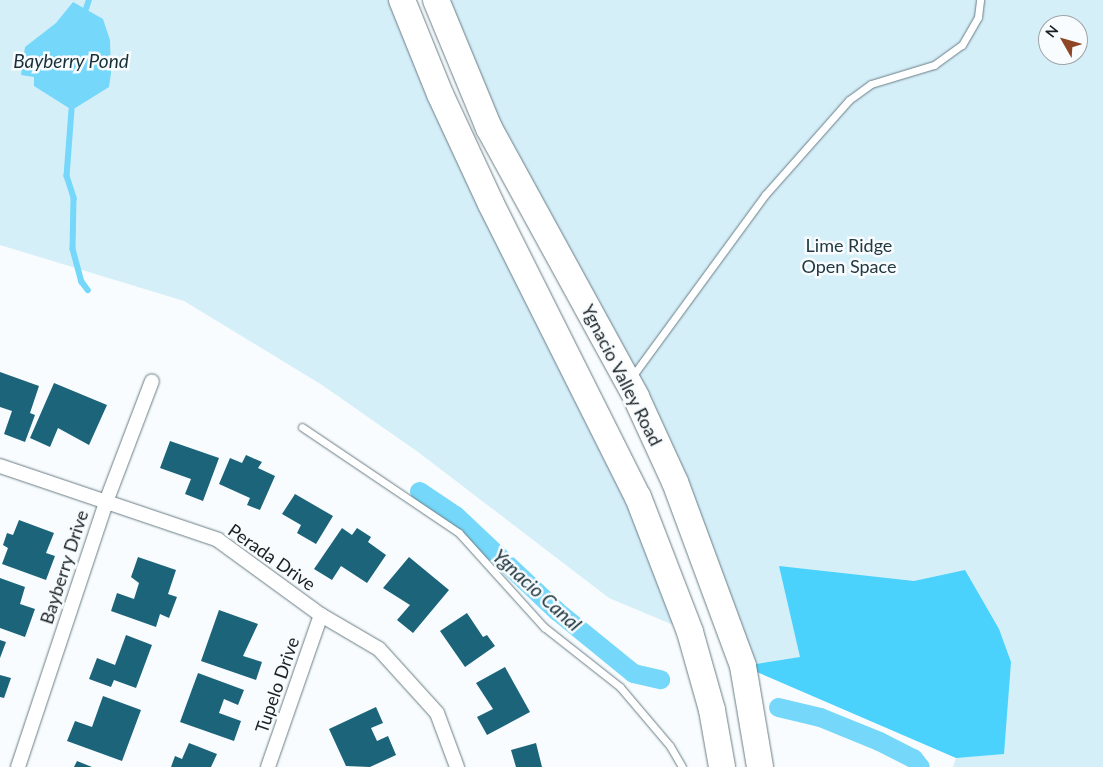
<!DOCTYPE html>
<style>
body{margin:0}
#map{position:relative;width:1103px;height:767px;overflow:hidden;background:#f8fcfe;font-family:Lato,sans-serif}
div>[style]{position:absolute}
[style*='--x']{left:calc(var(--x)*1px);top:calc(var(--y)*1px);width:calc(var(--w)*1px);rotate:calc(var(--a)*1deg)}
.green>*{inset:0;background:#d5eff9}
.forest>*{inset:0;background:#4ad2fc}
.water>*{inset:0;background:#75d7f9}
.stream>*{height:5.5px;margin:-2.75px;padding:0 2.75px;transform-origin:2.75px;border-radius:2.75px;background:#75d7f9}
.canal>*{height:19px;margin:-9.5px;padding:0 9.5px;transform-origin:9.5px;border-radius:9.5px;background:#75d7f9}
.building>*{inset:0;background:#1b647a}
.roads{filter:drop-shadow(0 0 1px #697d84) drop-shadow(0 0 1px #697d84)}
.lane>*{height:7px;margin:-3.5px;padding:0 3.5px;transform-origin:3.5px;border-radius:3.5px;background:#fff}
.street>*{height:14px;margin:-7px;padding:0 7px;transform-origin:7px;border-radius:7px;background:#fff}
.highway>*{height:26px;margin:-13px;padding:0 13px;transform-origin:13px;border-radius:13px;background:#fff}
span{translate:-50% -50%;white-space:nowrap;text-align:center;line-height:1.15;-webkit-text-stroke:5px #f8fcfe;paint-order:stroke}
.park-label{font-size:18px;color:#223941}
.street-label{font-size:18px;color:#192124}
.water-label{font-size:19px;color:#193038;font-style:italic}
.north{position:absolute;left:1038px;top:15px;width:50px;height:50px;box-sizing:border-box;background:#f8fcfe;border:1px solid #9fa4a7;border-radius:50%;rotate:308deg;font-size:14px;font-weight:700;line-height:20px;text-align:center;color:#192124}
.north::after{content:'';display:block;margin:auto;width:18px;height:22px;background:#8e4626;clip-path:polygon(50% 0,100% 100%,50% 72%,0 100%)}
</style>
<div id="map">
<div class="green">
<i style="clip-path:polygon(0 0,402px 0,690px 632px,609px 598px,418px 452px,322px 385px,184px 301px,0 245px)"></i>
<i style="clip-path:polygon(evenodd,436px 0,1103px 0,1103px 767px,953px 767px,998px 629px,743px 666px,711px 577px,436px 0,1048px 25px,1078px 25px,1078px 55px,1048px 55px,1048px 25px)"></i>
</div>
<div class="forest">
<i style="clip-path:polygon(779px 566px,914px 581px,965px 570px,999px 629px,1011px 662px,1004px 754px,956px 758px,743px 666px,800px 657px)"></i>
</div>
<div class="water">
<i style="clip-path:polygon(73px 2px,103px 19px,110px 40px,111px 73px,109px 87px,72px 110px,34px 86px,34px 77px,21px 75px,25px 47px,56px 23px)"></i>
</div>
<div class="stream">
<i style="--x:86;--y:9;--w:9;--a:-72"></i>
<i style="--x:72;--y:110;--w:66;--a:94.3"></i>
<i style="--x:67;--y:176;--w:23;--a:72"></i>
<i style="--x:74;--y:198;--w:51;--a:91.1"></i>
<i style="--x:73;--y:249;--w:34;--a:75"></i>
<i style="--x:82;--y:282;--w:10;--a:53"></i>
</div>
<div class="canal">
<i style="--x:419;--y:491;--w:43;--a:33.7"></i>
<i style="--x:455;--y:515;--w:140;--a:43.3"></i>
<i style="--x:557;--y:611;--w:98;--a:39.2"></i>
<i style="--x:633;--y:673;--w:28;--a:13"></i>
<i style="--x:778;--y:707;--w:43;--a:13.4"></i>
<i style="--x:820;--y:717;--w:64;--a:22.1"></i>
<i style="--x:879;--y:741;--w:38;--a:27"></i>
<i style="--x:913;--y:758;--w:11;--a:52"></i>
</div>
<div class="building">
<i style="clip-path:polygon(0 372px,39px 386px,30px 413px,35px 415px,25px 442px,4px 434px,12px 411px,0 407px)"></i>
<i style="clip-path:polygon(54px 383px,107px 405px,89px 445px,58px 428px,50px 447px,30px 438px)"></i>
<i style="clip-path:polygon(170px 441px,219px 458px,203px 501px,185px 494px,191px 479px,160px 468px)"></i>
<i style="clip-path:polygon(246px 455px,262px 462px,258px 468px,275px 476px,260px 510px,247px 505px,250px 498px,219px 484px,230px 458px,242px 463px)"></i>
<i style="clip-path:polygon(295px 494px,333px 516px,316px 544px,297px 533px,301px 525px,282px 514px)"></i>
<i style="clip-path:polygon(19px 520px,54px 533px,46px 553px,55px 556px,46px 580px,2px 564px,8px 548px,3px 545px,7px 533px,13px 535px)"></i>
<i style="clip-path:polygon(342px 528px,352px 535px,357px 528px,371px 537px,368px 542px,386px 555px,367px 583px,341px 566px,332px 580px,314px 569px)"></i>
<i style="clip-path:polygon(138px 557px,176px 570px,168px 594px,177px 597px,169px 618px,160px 614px,156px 627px,111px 611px,117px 593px,134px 599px,139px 583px,131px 577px)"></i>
<i style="clip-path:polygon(409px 557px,449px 590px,413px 633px,397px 620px,410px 605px,383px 588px)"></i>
<i style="clip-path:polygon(0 578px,25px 587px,20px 604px,35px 609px,25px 637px,0 628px)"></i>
<i style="clip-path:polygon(219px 610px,258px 624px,243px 656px,262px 662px,256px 680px,201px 661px)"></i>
<i style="clip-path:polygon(467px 613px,483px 637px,487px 635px,495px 646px,465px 667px,440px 631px)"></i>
<i style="clip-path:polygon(126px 635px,152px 645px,136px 688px,114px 680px,111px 687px,89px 679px,97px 658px,115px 665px)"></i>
<i style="clip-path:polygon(0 640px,6px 642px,0 658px)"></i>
<i style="clip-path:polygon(505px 667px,530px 712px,487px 735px,477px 717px,493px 709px,476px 683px)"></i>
<i style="clip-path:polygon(198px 673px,244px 690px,238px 705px,224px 699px,219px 713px,241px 721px,234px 741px,180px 722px)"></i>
<i style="clip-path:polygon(0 675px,11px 678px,4px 698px,0 697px)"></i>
<i style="clip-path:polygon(103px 696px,141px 710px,122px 761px,67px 741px,75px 721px,92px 727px)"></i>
<i style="clip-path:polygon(376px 707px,383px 723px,371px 728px,377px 741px,388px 736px,396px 755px,370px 767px,346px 766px,329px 729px)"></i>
<i style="clip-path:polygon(189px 743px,217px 754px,211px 767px,171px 767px,175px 756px,182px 759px)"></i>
<i style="clip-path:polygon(536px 743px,542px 767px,516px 767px,511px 750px)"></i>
<i style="clip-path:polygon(77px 761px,92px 767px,74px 767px)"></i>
</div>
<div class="roads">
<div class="lane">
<i style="--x:631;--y:378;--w:227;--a:-53.8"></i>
<i style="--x:765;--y:195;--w:127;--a:-48.5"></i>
<i style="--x:849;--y:100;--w:27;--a:-36"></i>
<i style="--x:871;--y:84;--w:66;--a:-16.8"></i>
<i style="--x:934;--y:65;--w:34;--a:-36"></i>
<i style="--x:962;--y:45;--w:32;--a:-60"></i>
<i style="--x:978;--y:17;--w:17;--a:-83"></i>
<i style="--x:302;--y:427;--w:189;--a:34"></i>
<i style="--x:459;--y:533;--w:127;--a:47.9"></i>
<i style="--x:544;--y:627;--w:97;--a:38.3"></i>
<i style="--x:620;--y:687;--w:77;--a:49.7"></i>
<i style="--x:670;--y:746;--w:24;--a:60"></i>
</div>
<div class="street">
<i style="--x:0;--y:466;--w:230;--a:18.7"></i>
<i style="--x:218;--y:540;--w:127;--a:36.1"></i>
<i style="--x:321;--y:615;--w:67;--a:30.4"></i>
<i style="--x:379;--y:649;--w:86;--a:47.8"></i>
<i style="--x:437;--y:713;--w:58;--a:69.7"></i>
<i style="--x:18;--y:767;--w:279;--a:-71.6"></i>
<i style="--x:106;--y:502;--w:129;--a:-69.2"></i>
<i style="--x:268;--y:767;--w:161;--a:-70.8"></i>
</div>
<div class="highway">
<i style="--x:402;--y:0;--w:101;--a:68"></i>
<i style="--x:440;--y:94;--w:121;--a:65.1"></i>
<i style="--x:491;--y:204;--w:328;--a:63.4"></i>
<i style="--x:638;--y:497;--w:145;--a:68.9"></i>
<i style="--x:690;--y:632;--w:81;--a:74.2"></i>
<i style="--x:712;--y:710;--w:58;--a:80"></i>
<i style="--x:436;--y:0;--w:139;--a:67.5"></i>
<i style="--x:489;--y:128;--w:307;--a:61.3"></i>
<i style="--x:636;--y:397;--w:94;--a:65.4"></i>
<i style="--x:675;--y:482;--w:196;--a:69.7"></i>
<i style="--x:743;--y:666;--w:102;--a:80.4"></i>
</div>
</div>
<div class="park-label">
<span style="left:849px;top:256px">Lime Ridge<br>Open Space</span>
</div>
<div class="street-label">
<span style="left:622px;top:375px;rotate:63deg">Ygnacio Valley Road</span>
<span style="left:272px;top:557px;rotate:35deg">Perada Drive</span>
<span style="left:64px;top:567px;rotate:-72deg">Bayberry Drive</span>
<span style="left:277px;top:685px;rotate:-71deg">Tupelo Drive</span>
</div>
<div class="water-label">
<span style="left:71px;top:61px">Bayberry Pond</span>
<span style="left:537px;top:590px;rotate:42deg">Ygnacio Canal</span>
</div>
<div class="north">N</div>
</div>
